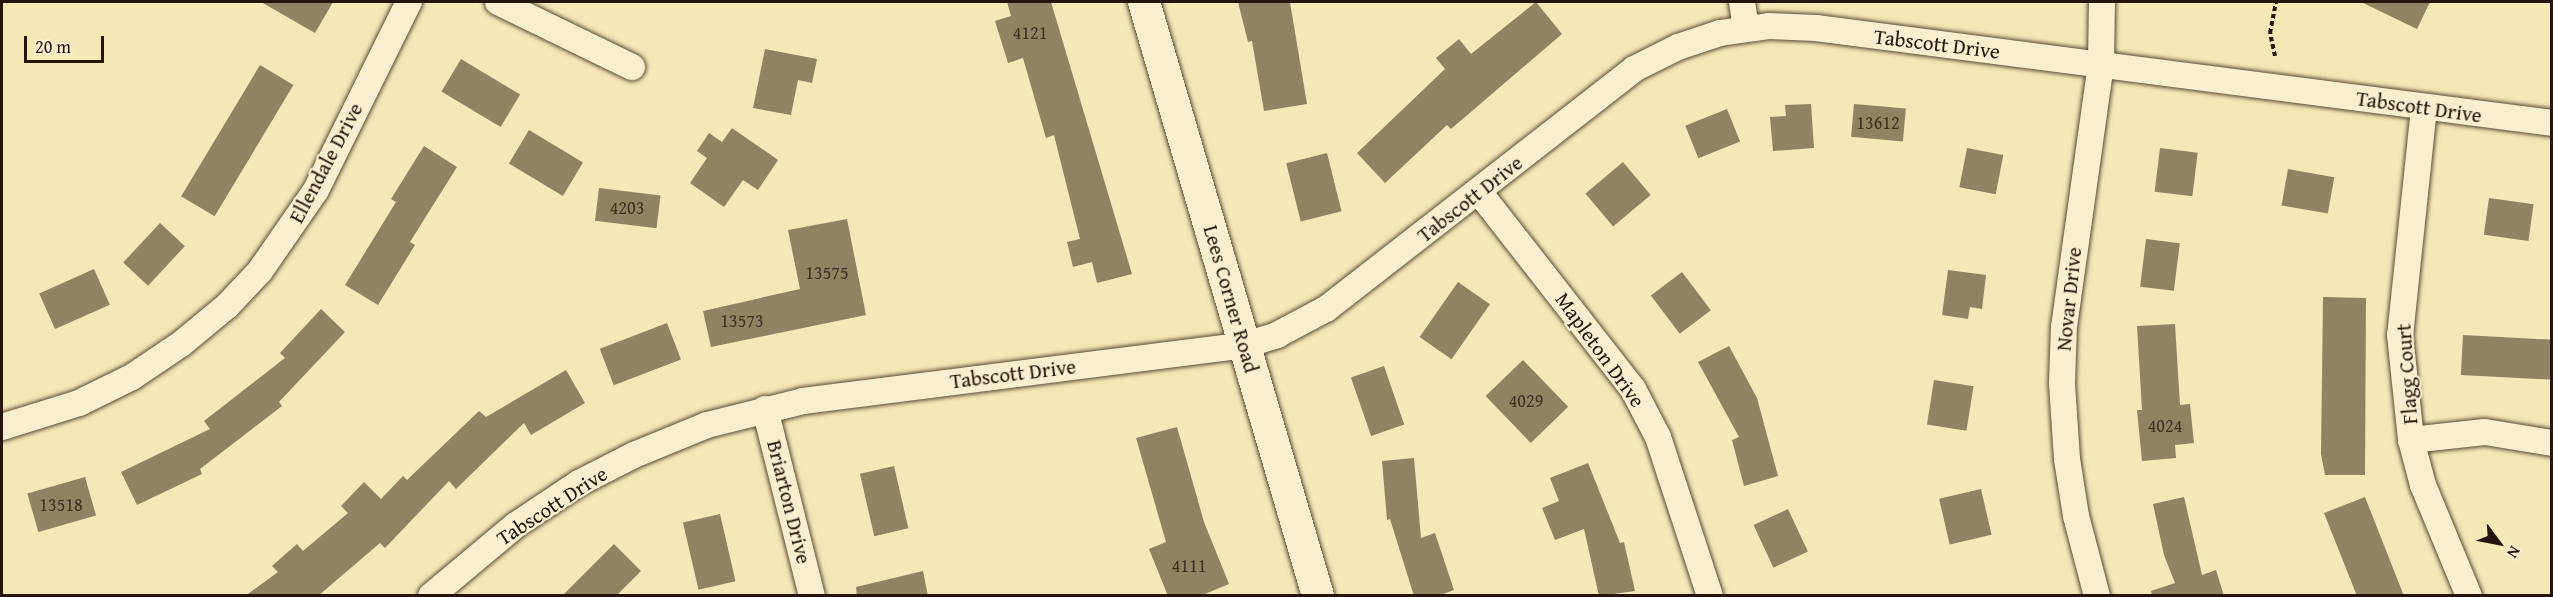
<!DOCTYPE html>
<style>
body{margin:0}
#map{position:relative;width:2553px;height:597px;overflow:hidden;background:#f5e7b6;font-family:"Gentium Book Plus",serif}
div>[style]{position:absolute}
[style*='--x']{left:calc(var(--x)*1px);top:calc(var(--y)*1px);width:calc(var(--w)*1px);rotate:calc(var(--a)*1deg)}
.building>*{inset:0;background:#918264;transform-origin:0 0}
.path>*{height:4px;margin-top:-2px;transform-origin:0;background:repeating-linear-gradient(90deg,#25150c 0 4.5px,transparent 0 7.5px)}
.roads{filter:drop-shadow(0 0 2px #594a36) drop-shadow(0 0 2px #594a36)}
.minor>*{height:26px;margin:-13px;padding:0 13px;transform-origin:13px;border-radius:13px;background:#f8efd0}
.tertiary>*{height:32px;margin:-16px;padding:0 16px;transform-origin:16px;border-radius:16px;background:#f8efd0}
span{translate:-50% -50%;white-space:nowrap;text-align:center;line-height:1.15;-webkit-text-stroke:4.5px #f8efd0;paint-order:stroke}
.number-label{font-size:18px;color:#403022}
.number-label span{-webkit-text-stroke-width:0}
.street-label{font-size:21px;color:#25150c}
.frame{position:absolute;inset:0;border:3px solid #25150c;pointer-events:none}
.north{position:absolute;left:2469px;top:513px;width:60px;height:60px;-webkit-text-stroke:4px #f8efd0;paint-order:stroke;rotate:122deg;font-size:16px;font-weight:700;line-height:24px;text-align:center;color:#25150c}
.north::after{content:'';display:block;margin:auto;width:21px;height:27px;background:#25150c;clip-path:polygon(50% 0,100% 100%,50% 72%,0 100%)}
.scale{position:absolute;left:24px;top:36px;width:80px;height:27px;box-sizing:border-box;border:3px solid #25150c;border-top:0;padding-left:8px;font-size:18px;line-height:21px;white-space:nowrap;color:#25150c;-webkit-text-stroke:4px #f8efd0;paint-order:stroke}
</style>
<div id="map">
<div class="building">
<i style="clip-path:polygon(261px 2px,333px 2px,315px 33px)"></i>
<i style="clip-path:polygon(1007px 2px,1051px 2px,1132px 274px,1097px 283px,1092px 262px,1073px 267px,1067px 242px,1080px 239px,1054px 135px,1046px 138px,1023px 58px,1008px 63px,995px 21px,1011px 16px)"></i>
<i style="clip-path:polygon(1238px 2px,1290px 2px,1307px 104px,1264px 111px,1252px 41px,1248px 42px)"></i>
<i style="clip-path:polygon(1536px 2px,1562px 34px,1451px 129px,1447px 125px,1385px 183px,1357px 153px,1445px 69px,1436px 58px,1459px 39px,1471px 54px)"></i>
<i style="clip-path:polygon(2361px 2px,2430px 2px,2417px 29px)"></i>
<i style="clip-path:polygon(765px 49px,817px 59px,812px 83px,798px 80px,791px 115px,753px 108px)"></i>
<i style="left:461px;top:59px;width:69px;height:38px;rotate:31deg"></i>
<i style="left:260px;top:65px;width:39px;height:153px;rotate:31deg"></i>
<i style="clip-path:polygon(1811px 104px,1814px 148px,1773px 151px,1770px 117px,1786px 116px,1785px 105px)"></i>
<i style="left:1854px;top:104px;width:52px;height:33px;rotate:5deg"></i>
<i style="left:1727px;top:109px;width:35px;height:45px;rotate:68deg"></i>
<i style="clip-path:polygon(732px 128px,778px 160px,758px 190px,743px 180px,724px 207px,690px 183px,707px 158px,697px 151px,709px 133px,722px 142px)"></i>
<i style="left:529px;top:130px;width:63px;height:39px;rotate:31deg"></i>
<i style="clip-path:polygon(424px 146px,457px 167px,410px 242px,415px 245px,378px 305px,345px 285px,396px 202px,391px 199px)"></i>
<i style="left:1967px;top:148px;width:37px;height:40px;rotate:11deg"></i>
<i style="left:2160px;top:148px;width:38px;height:44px;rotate:7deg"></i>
<i style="left:1327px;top:153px;width:60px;height:42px;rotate:76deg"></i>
<i style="left:1623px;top:162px;width:43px;height:49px;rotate:50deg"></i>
<i style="left:2288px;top:169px;width:47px;height:37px;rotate:10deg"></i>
<i style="left:599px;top:188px;width:62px;height:33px;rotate:7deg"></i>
<i style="left:2489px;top:198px;width:45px;height:37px;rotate:8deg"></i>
<i style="clip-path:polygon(847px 219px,866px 315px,711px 347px,703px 311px,800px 289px,788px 230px)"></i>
<i style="left:160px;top:223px;width:34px;height:54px;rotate:43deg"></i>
<i style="left:2146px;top:239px;width:34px;height:48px;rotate:7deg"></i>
<i style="left:94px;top:269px;width:39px;height:60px;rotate:66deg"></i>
<i style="clip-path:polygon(1948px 270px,1986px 275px,1982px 309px,1970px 307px,1968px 319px,1942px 315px)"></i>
<i style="left:1682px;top:272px;width:48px;height:39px;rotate:53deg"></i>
<i style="left:1458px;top:282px;width:39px;height:67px;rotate:35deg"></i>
<i style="clip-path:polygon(2323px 297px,2366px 298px,2365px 475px,2325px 475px,2321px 454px)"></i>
<i style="clip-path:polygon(321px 309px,345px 332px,279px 402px,282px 406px,200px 469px,202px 474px,137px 505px,121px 472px,210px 429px,204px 421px,285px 358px,280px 353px)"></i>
<i style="left:667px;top:323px;width:39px;height:72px;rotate:69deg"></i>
<i style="clip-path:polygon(2175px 324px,2180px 405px,2190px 404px,2194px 443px,2175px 445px,2176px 458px,2142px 461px,2137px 410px,2142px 410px,2137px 326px)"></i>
<i style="left:2463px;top:335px;width:89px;height:40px;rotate:3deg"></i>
<i style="clip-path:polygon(1729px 346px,1757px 398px,1778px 476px,1744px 486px,1732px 440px,1739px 437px,1698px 362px)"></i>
<i style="left:1523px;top:360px;width:65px;height:52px;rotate:46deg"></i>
<i style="left:1384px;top:366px;width:62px;height:35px;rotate:71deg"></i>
<i style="clip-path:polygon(566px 370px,585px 403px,531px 435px,524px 423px,456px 489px,449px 481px,385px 548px,380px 543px,318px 596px,245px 596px,278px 572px,272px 566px,297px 544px,303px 551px,348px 513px,341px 506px,364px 482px,381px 499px,403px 476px,407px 480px,479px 411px,486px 417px)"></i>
<i style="left:1934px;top:380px;width:40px;height:45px;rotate:9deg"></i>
<i style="clip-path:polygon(1177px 427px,1204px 522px,1229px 584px,1200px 596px,1168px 596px,1149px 549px,1166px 542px,1136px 438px)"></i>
<i style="clip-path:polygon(1414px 458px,1421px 538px,1435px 533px,1454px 590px,1438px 596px,1414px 596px,1390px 519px,1387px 520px,1382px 461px)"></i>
<i style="clip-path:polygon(1588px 463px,1620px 543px,1624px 542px,1635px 591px,1599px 596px,1584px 529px,1555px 540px,1542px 508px,1559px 501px,1550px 478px)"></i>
<i style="left:894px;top:466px;width:64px;height:35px;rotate:77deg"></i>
<i style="left:85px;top:477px;width:40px;height:60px;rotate:74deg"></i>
<i style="left:1981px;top:489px;width:47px;height:43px;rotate:77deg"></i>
<i style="clip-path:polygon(2184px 497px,2202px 575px,2216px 570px,2224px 596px,2152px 596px,2151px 591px,2175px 583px,2164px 555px,2153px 504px)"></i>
<i style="clip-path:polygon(2365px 497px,2404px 596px,2357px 596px,2324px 513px)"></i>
<i style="left:1788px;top:509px;width:47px;height:38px;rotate:65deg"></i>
<i style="left:720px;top:514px;width:69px;height:38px;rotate:77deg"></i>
<i style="clip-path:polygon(614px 544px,641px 571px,616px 596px,562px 596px)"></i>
<i style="clip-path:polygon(923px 571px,928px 596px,857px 596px,856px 587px)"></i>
</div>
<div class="path">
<i style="--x:2275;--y:56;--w:24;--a:-102"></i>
<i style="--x:2270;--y:33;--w:32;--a:-79"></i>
</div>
<div class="roads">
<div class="minor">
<i style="--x:498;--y:2;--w:149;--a:25.9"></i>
<i style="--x:1742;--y:2;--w:26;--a:81"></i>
<i style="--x:2424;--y:108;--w:228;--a:96"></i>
<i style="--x:2400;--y:335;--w:106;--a:84"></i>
<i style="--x:2411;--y:440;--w:47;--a:75.1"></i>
<i style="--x:2423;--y:485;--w:120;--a:67.5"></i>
<i style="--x:1479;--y:192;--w:250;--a:52"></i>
<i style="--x:1633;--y:389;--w:54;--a:62.5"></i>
<i style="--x:1658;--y:437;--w:167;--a:71.9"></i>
<i style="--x:765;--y:409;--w:193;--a:75.9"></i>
<i style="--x:2;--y:427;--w:81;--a:-17.3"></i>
<i style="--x:79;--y:403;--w:59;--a:-26.1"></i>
<i style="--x:132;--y:377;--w:59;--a:-34"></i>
<i style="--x:181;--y:344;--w:60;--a:-39.6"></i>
<i style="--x:227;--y:306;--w:48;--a:-46.7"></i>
<i style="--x:260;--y:271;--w:98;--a:-55.3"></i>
<i style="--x:316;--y:190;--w:210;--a:-63.7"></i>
<i style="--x:2411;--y:440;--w:74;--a:-6.2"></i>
<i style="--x:2485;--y:432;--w:68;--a:9.3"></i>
<i style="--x:431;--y:596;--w:111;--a:-39.9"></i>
<i style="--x:516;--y:525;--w:76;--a:-33.7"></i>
<i style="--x:579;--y:483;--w:62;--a:-27"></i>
<i style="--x:634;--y:455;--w:79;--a:-22.3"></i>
<i style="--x:707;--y:425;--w:99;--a:-14"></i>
<i style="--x:803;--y:401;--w:446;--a:-7.2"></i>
<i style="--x:1245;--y:345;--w:34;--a:-17"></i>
<i style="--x:1277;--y:335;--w:55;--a:-28"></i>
<i style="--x:1326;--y:309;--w:390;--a:-37.9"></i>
<i style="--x:1634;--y:69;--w:49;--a:-26.6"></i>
<i style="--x:1678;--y:47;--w:44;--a:-18.4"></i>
<i style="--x:1720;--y:33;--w:49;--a:-8.1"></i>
<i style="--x:1769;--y:26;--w:47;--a:2.4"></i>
<i style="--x:1816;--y:28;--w:742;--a:7.35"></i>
<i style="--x:2097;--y:596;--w:83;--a:-104.7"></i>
<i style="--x:2076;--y:516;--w:58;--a:-99"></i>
<i style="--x:2067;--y:459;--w:76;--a:-93.8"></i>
<i style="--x:2062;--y:383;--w:56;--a:-88"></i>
<i style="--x:2064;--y:327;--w:266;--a:-82"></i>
<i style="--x:2101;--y:64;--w:62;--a:-89.1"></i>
</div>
<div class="tertiary">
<i style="--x:1144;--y:2;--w:619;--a:73.67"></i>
</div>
</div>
<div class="number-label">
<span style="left:1030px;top:33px">4121</span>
<span style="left:1878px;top:123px">13612</span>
<span style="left:627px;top:208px">4203</span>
<span style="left:827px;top:273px">13575</span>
<span style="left:742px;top:321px">13573</span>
<span style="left:1526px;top:401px">4029</span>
<span style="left:2165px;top:426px">4024</span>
<span style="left:61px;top:505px">13518</span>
<span style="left:1189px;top:566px">4111</span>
</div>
<div class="street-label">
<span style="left:1937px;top:44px;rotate:7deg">Tabscott Drive</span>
<span style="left:2419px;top:107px;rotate:8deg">Tabscott Drive</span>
<span style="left:326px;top:163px;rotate:-62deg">Ellendale Drive</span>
<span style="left:1470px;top:199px;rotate:-38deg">Tabscott Drive</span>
<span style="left:1231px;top:299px;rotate:74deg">Lees Corner Road</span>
<span style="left:2069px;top:299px;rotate:-84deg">Novar Drive</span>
<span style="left:1600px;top:350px;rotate:54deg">Mapleton Drive</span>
<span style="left:1013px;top:374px;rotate:-7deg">Tabscott Drive</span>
<span style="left:2407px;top:374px;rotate:-94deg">Flagg Court</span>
<span style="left:789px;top:502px;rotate:76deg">Briarton Drive</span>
<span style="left:552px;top:506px;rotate:-33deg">Tabscott Drive</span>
</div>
<div class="frame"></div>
<div class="north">N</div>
<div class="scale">20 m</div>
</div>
